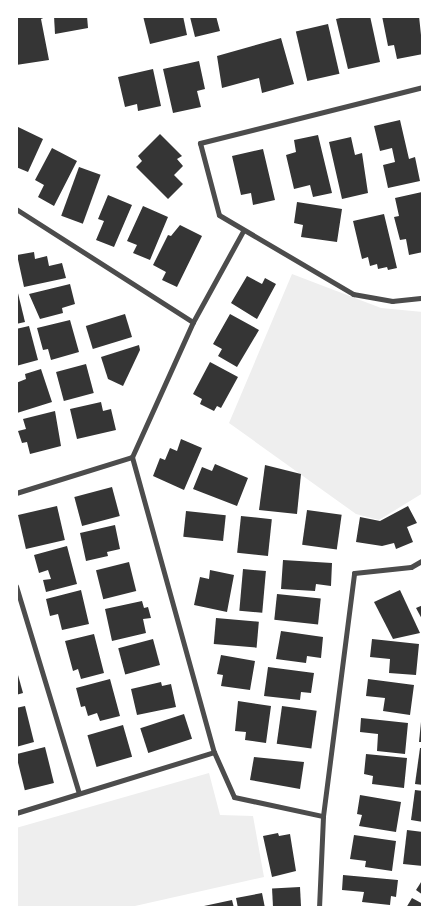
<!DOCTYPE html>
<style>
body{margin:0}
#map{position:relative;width:439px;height:924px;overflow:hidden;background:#fff;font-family:Manrope,sans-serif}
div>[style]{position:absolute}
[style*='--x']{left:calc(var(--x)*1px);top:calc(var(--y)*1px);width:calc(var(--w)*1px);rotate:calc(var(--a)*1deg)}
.green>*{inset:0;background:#eee}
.building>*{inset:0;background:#353535;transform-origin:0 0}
.minor>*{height:5px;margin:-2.5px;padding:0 2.5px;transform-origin:2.5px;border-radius:2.5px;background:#4c4c4c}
span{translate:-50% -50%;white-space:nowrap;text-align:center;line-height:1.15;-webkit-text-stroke:5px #fff;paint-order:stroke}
.frame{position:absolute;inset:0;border:18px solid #fff;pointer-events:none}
</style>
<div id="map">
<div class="green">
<i style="clip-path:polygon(292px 274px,381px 308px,423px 312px,423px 493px,379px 520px,356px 514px,229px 423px)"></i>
<i style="clip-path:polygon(209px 773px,220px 815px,253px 816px,264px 877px,126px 908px,16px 908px,16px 828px)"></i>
</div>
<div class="building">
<i style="clip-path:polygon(25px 16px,48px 16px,41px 19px,49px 60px,16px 65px,16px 18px)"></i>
<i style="clip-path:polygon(54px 16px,87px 16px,88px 28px,55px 34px)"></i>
<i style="clip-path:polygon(143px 16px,183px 16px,187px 35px,150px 44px)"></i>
<i style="clip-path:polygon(185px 16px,216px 16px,220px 31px,195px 37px,190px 17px)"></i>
<i style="clip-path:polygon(349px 16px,370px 16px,380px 62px,348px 69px,336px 19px)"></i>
<i style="clip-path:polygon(382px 16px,419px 16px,423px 54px,397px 59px,394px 45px,388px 46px)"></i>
<i style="left:328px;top:24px;width:51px;height:33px;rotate:77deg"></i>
<i style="clip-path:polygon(281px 38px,294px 84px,262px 93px,259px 78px,222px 88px,217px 56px)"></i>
<i style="clip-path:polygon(199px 61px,205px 89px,197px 91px,201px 107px,173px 113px,163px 69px)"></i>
<i style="clip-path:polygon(153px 69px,161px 106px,138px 111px,137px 104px,125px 107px,118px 77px)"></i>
<i style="clip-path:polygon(400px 120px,409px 159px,415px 157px,420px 181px,388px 188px,383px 165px,395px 162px,392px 148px,380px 151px,374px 126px)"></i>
<i style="clip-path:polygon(16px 126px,43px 139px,28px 172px,16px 167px)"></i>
<i style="clip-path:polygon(160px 134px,182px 156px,177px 159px,183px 166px,174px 175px,183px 184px,168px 199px,136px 167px,142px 161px,138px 156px)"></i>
<i style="clip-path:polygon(318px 135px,332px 193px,313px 197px,310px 185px,294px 189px,286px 155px,296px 152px,294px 140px)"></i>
<i style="clip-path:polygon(351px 137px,355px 155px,362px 153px,368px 193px,342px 199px,329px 142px)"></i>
<i style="clip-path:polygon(52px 148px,77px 161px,54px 206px,38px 197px,44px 185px,35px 180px)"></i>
<i style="clip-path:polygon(263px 149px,275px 200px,253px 205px,251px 193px,241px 195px,232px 156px)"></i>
<i style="left:79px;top:167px;width:23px;height:52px;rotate:20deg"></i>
<i style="clip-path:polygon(422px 192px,423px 252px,409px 255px,406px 239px,400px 240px,394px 217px,399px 216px,395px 198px)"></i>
<i style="clip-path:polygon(108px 195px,132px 205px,114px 247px,96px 240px,104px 221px,98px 219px)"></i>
<i style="clip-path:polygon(297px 202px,342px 209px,337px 242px,301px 237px,303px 225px,294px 223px)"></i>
<i style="clip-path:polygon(143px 206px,168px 217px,150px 260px,133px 253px,137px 245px,127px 241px)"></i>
<i style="clip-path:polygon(384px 214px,397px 268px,388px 270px,387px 267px,378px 269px,377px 264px,370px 266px,368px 257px,362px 259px,353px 221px)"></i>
<i style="clip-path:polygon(180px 225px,202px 236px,177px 287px,162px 280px,166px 272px,153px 265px,168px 235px,171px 236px)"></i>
<i style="clip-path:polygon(34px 252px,35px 259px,47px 256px,49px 266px,62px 263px,66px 278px,24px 287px,17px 255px)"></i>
<i style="clip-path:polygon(247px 276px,262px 284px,265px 278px,276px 284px,257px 319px,231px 303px)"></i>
<i style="clip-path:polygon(70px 284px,75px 304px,62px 308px,63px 313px,40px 319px,29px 294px)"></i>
<i style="clip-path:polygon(16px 285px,25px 322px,16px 324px)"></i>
<i style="left:125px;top:314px;width:24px;height:41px;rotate:73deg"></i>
<i style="clip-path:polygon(230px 314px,259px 330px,237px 367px,218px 356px,222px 349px,213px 344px)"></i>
<i style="clip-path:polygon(70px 320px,79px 352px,51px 360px,48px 349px,43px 350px,37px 328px)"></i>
<i style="clip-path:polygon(29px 326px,38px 360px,16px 366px,16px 329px)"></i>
<i style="clip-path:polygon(139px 345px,140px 350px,123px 386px,108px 379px,101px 357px)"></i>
<i style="clip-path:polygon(210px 362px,238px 377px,221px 408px,217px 406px,214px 411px,200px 404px,202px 399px,193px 394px)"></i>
<i style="left:86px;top:364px;width:30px;height:31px;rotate:75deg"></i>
<i style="clip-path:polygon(41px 369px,52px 402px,17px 413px,16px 383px,26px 379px,25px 374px)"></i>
<i style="clip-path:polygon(101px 402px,103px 411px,111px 409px,116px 430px,77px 439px,70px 409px)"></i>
<i style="clip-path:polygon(55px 411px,61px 446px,30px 454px,27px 442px,22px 443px,18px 431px,26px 429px,23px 419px)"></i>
<i style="clip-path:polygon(181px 439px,202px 448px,184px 490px,153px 476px,160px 458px,165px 460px,170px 448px,177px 451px)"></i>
<i style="clip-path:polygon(215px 464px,248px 478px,237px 506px,193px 489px,202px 467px,212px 471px)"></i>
<i style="clip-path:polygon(265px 465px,301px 474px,297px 514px,259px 510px)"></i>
<i style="left:112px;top:487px;width:30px;height:39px;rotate:75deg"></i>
<i style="left:57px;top:506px;width:35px;height:40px;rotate:77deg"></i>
<i style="clip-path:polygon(408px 506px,417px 523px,407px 527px,413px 542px,396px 549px,394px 543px,382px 546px,356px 542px,360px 517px,380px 521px)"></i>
<i style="left:307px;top:510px;width:35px;height:35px;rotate:8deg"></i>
<i style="left:186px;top:511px;width:40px;height:26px;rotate:6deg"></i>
<i style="left:241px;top:516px;width:31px;height:37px;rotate:6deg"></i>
<i style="clip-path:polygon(115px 525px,120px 549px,107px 552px,108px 556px,86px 561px,80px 533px)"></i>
<i style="clip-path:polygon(67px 546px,77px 584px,46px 592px,43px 580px,51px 579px,48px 570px,39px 573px,34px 555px)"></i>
<i style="clip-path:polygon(283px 560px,332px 563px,331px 586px,316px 584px,315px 591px,281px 589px)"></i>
<i style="left:129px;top:562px;width:30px;height:34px;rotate:76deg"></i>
<i style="left:243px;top:569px;width:23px;height:42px;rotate:5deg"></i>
<i style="clip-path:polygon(210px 570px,234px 575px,227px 612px,194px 605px,200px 577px,209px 579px)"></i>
<i style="clip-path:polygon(81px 590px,89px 624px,62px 630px,58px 614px,50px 616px,46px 599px)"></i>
<i style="clip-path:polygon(400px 590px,420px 633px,393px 639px,374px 602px)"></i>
<i style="left:277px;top:594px;width:44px;height:26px;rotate:6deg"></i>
<i style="clip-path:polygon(142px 601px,144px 608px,148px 607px,151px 618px,143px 619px,146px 633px,112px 641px,105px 609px)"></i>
<i style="clip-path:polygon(423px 605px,423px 621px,416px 608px)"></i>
<i style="left:216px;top:618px;width:43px;height:26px;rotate:5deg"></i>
<i style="clip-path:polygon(281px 631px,323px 637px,321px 658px,307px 656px,306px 663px,276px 659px)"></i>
<i style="clip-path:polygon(94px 634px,104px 673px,81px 679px,78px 669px,73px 671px,65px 641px)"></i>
<i style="left:153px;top:639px;width:27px;height:36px;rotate:75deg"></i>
<i style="clip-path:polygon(372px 639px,419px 644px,416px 675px,389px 673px,390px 659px,370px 657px)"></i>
<i style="clip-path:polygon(221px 655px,255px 661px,250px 690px,221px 686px,223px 675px,217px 674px)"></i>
<i style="clip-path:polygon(268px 667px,314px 673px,311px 693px,301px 692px,300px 700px,264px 696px)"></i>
<i style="clip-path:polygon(18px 675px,23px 693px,16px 695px,16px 676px)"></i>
<i style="clip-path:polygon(110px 679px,120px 716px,100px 721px,97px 713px,88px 716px,85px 706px,81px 707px,76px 688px)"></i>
<i style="clip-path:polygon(368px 679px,414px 685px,410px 715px,383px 711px,385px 698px,366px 696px)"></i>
<i style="clip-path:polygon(161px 682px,162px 686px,171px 684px,176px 707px,137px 715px,131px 689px)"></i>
<i style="clip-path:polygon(238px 701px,271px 706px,266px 743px,245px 740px,246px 732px,235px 731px)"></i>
<i style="clip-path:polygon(25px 706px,34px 742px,16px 747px,16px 708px)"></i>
<i style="left:282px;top:706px;width:35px;height:38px;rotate:8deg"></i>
<i style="left:184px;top:714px;width:26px;height:46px;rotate:72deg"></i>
<i style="clip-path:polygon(361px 718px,408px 723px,405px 754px,377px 751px,378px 734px,360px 732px)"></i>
<i style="clip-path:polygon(421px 722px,423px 722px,423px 742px,419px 742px)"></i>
<i style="left:123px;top:725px;width:33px;height:37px;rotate:74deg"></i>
<i style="left:45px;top:747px;width:37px;height:30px;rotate:76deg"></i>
<i style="clip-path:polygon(420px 748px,423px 748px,423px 785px,415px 784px)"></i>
<i style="clip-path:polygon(366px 754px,407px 758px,404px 788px,372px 784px,373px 776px,364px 774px)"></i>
<i style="clip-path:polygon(254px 757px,304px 762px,300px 789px,250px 780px)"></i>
<i style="clip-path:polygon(415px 790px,423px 791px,423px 822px,411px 820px)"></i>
<i style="clip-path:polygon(360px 795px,401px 802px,396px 832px,359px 826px,362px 815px,357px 814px)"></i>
<i style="clip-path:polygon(407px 830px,423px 832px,423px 866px,403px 864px)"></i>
<i style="clip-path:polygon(278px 833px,279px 836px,290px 834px,296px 871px,272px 877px,263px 836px)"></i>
<i style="clip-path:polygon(354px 835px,396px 841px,392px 871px,365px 867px,366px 861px,350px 859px)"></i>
<i style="clip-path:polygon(343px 875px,398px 880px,396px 897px,391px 896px,390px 905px,362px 902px,364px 892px,342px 890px)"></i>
<i style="clip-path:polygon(423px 879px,423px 895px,416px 890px)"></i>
<i style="left:300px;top:887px;width:21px;height:28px;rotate:87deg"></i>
<i style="clip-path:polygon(262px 893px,265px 908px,238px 908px,236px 898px)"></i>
<i style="clip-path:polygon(412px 898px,423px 904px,423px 908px,406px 908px)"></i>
<i style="clip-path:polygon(232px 900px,234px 908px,205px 908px,204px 906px)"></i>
</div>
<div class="minor">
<i style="--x:423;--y:87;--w:230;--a:165.9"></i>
<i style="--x:200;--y:143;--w:74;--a:75.2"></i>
<i style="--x:219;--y:215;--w:156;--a:30.5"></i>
<i style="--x:353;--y:294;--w:40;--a:10"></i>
<i style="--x:392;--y:301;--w:31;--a:-6"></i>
<i style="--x:16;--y:209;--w:210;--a:32.6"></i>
<i style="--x:132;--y:457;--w:306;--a:74.5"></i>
<i style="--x:214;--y:752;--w:49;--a:66"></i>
<i style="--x:234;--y:797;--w:91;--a:12.1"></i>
<i style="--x:16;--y:493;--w:121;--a:-17.2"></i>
<i style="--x:132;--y:457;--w:148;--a:-65.7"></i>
<i style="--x:193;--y:322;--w:104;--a:-61.2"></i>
<i style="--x:16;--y:586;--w:216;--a:73.1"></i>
<i style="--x:16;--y:813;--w:207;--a:-17.1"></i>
<i style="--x:319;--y:908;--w:92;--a:-87.5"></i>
<i style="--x:323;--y:816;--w:245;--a:-82.7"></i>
<i style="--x:354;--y:573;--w:57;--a:-6"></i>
<i style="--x:411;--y:567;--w:14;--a:-30"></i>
</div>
<div class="frame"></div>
</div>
